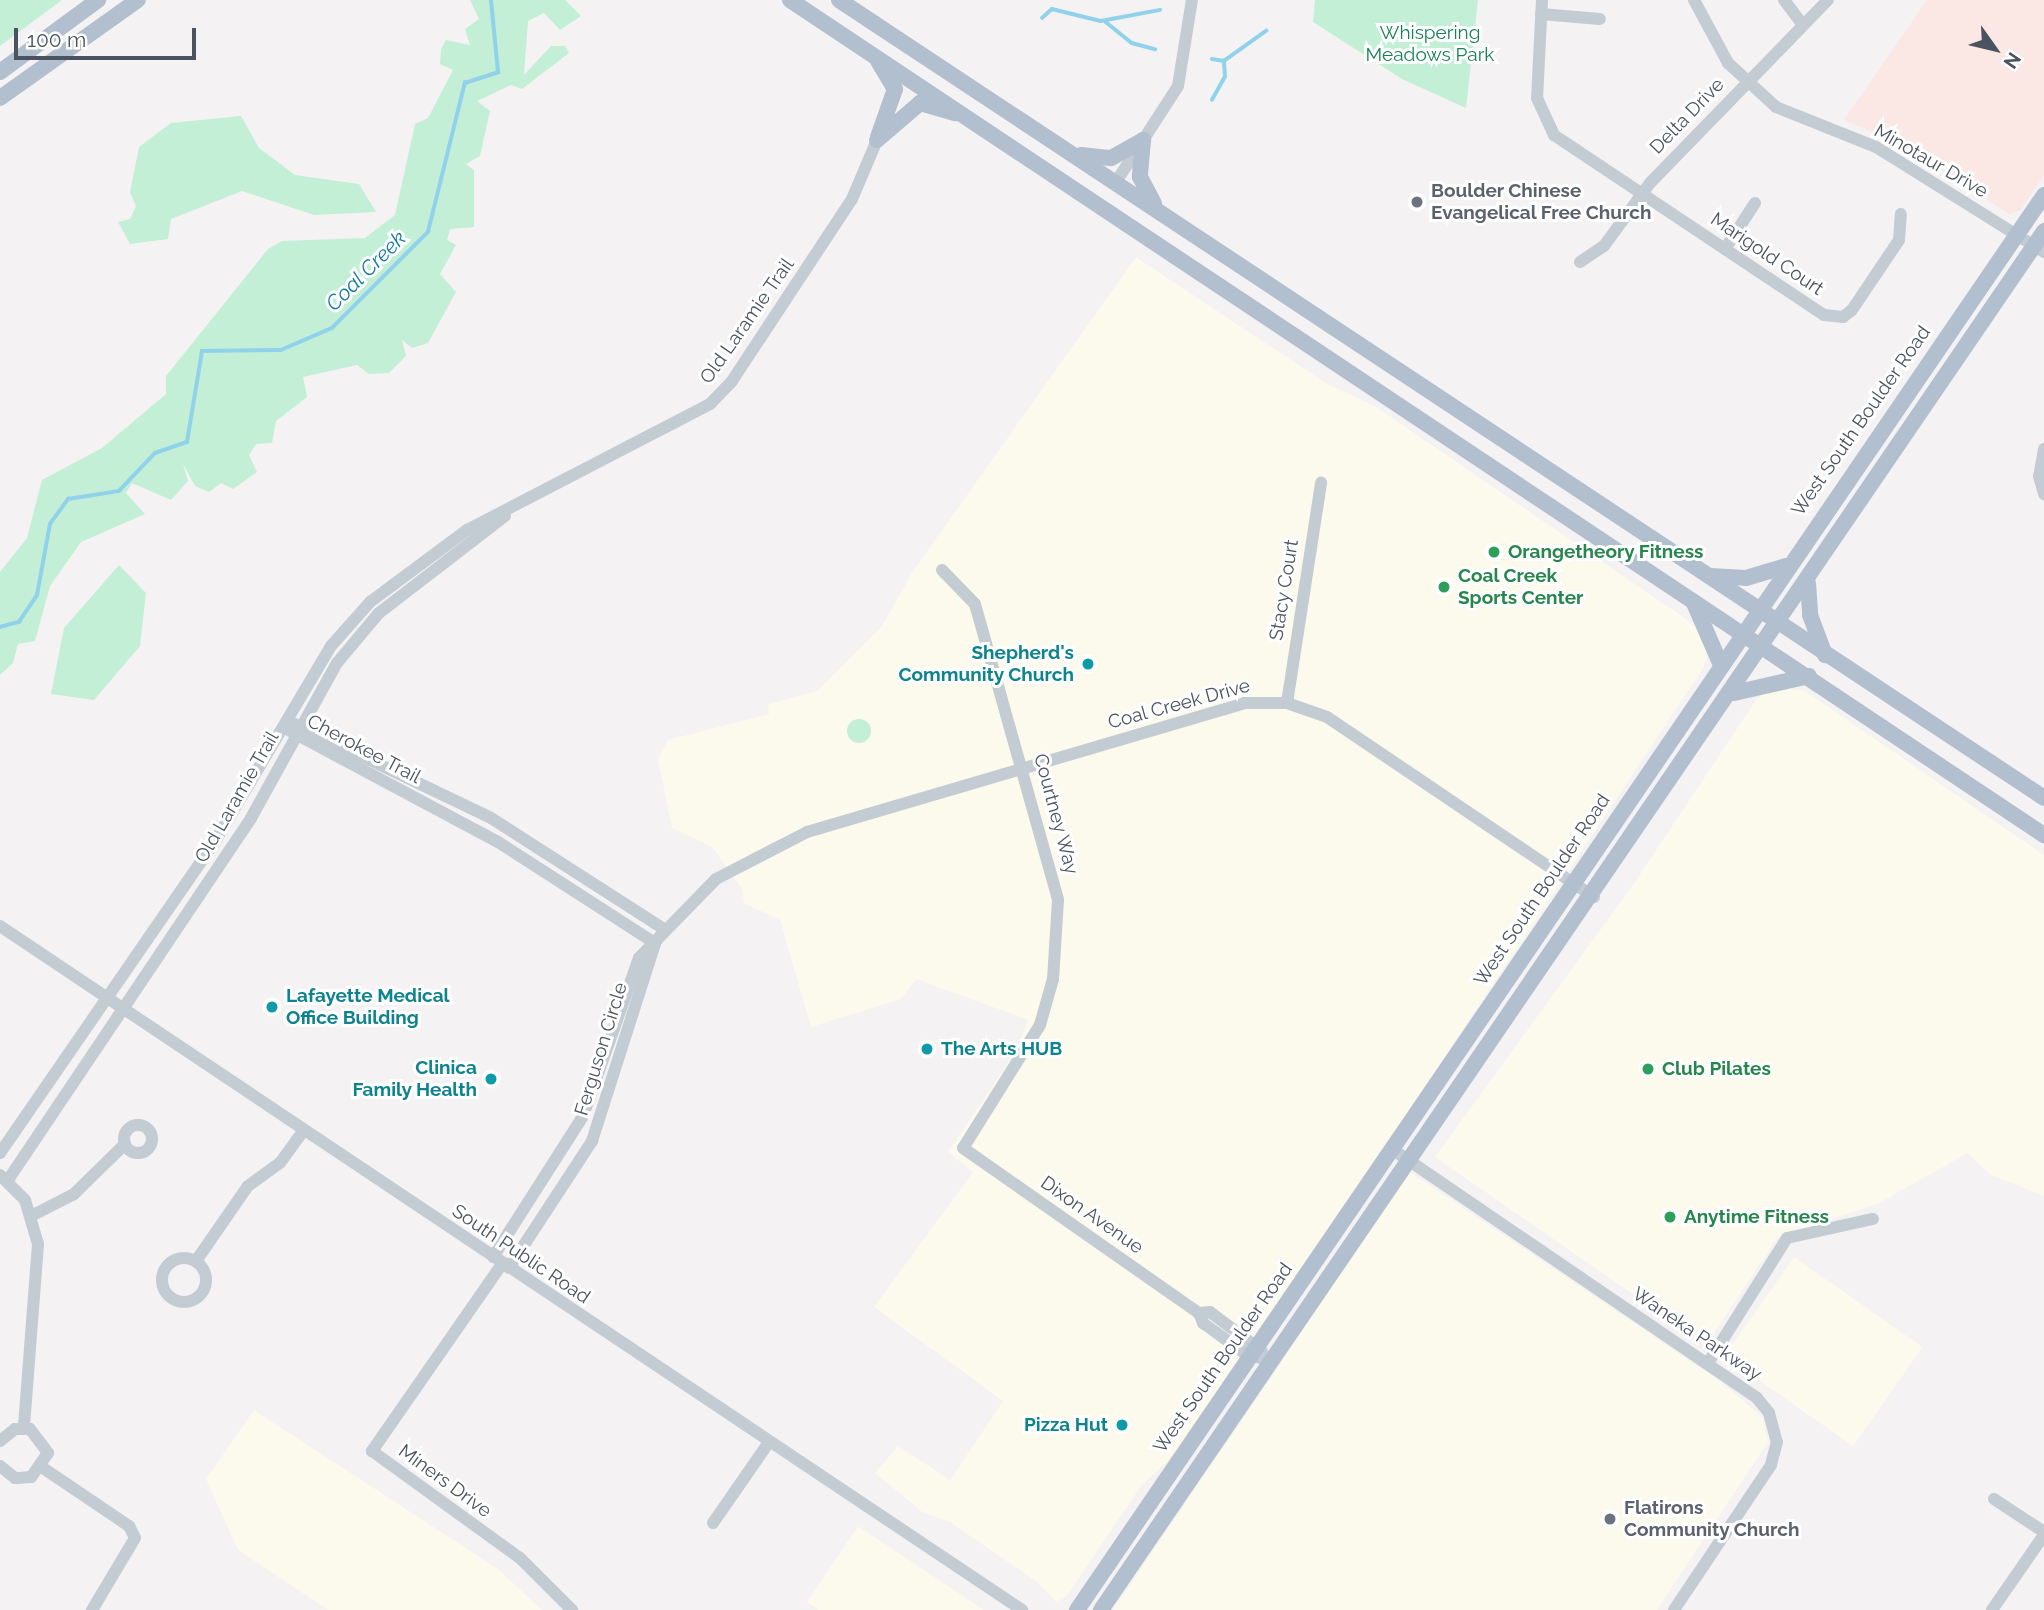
<!DOCTYPE html>
<style>
body{margin:0}
#map{position:relative;width:2044px;height:1610px;overflow:hidden;background:#f4f2f2;font-family:Raleway,sans-serif}
div>[style]{position:absolute}
[style*='--x']{left:calc(var(--x)*1px);top:calc(var(--y)*1px);width:calc(var(--w)*1px);rotate:calc(var(--a)*1deg)}
.commercial>*{inset:0;background:#fcf9ed;transform-origin:0 0}
.medical>*{inset:0;background:#fbe8e5}
.green>*{inset:0;background:#c3efd7}
.round{border-radius:50%}
.stream>*{height:3.5px;margin:-1.75px;padding:0 1.75px;transform-origin:1.75px;border-radius:1.75px;background:#91d2eb}
.minor>*{height:12px;margin:-6px;padding:0 6px;transform-origin:6px;border-radius:6px;background:#c3cbd3}
.minor>.ring{margin:-6px;padding:0;box-sizing:content-box;background:none;border:12px solid #c3cbd3;border-radius:50%}
.major>*{height:16px;margin:-8px;padding:0 8px;transform-origin:8px;border-radius:8px;background:#b2bfcf}
.dots>*{width:19px;height:19px;translate:-50% -50%;box-sizing:border-box;border:4px solid #fff;border-radius:50%}
span{translate:-50% -50%;white-space:nowrap;text-align:center;line-height:1.15;-webkit-text-stroke:6px #fff;paint-order:stroke}
.park-label{font-size:19px;color:#1a8155}
.street-label{font-size:19px;color:#4a535f}
.worship-label{font-size:19px;color:#5b616d;font-weight:700}
.left{translate:0 -50%;text-align:left}
.leisure-label{font-size:19px;color:#27864d;font-weight:700}
.culture-label{font-size:19px;color:#0d838f;font-weight:700}
.right{translate:-100% -50%;text-align:right}
.water-label{font-size:21px;color:#107aa4;font-style:italic}
.north{position:absolute;left:1960px;top:14px;width:70px;height:70px;-webkit-text-stroke:5px #fff;paint-order:stroke;rotate:124deg;font-size:19px;font-weight:700;line-height:28px;text-align:center;color:#4a535f}
.north::after{content:'';display:block;margin:auto;width:24px;height:32px;background:#4a535f;clip-path:polygon(50% 0,100% 100%,50% 72%,0 100%)}
.scale{position:absolute;left:14px;top:28px;width:182px;height:32px;box-sizing:border-box;border:4px solid #4a535f;border-top:0;padding-left:9px;font-size:21px;line-height:24px;white-space:nowrap;color:#4a535f;-webkit-text-stroke:5px #fff;paint-order:stroke}
</style>
<div id="map">
<div class="commercial">
<i style="clip-path:polygon(1136px 257px,1326px 383px,1375px 406px,1702px 630px,1708px 647px,1704px 667px,1424px 1088px,1169px 1460px,1141px 1486px,1067px 1596px,1056px 1602px,1037px 1582px,950px 1522px,922px 1512px,875px 1473px,898px 1446px,950px 1480px,1003px 1401px,874px 1307px,973px 1172px,948px 1152px,1016px 1051px,1028px 1020px,916px 979px,901px 999px,811px 1027px,780px 920px,744px 903px,742px 889px,712px 847px,672px 828px,658px 759px,668px 740px,769px 714px,768px 704px,817px 691px,882px 626px,913px 571px)"></i>
<i style="clip-path:polygon(1772px 686px,1805px 691px,2044px 855px,2044px 1196px,1989px 1174px,1968px 1153px,1879px 1203px,1777px 1238px,1706px 1345px,1435px 1157px,1635px 882px,1756px 700px)"></i>
<i style="clip-path:polygon(1410px 1172px,1720px 1381px,1762px 1417px,1768px 1442px,1657px 1610px,1113px 1610px)"></i>
<i style="left:1794px;top:1257px;width:157px;height:121px;rotate:35deg"></i>
<i style="clip-path:polygon(254px 1410px,498px 1569px,542px 1610px,328px 1610px,238px 1550px,206px 1479px)"></i>
<i style="clip-path:polygon(858px 1526px,984px 1610px,818px 1610px,807px 1602px)"></i>
</div>
<div class="medical">
<i style="clip-path:polygon(1927px 0,2044px 0,2044px 175px,2020px 211px,2009px 214px,1904px 146px,1844px 120px)"></i>
</div>
<div class="green">
<i style="clip-path:polygon(0 0,62px 0,0 46px)"></i>
<i style="clip-path:polygon(470px 0,565px 0,581px 16px,560px 30px,544px 13px,528px 21px,524px 75px,551px 46px,565px 46px,569px 53px,522px 89px,511px 85px,477px 101px,490px 111px,480px 156px,466px 164px,474px 170px,474px 227px,450px 229px,447px 240px,456px 245px,440px 274px,456px 292px,428px 343px,412px 348px,402px 340px,406px 356px,389px 373px,369px 374px,357px 365px,303px 377px,307px 397px,276px 421px,272px 443px,256px 444px,249px 455px,257px 472px,233px 489px,221px 483px,209px 492px,195px 486px,183px 464px,188px 481px,171px 500px,132px 483px,126px 493px,145px 514px,81px 542px,50px 586px,35px 641px,18px 644px,13px 663px,0 675px,0 572px,27px 538px,42px 480px,102px 448px,166px 394px,166px 376px,268px 249px,282px 241px,365px 238px,395px 215px,415px 124px,428px 118px,453px 70px,440px 64px,441px 49px,446px 40px,470px 45px,465px 29px,479px 19px)"></i>
<i style="clip-path:polygon(1315px 0,1478px 0,1466px 108px,1402px 79px,1313px 22px)"></i>
<i style="clip-path:polygon(241px 116px,259px 148px,295px 175px,359px 184px,376px 212px,314px 215px,242px 191px,171px 219px,168px 239px,130px 244px,118px 222px,130px 219px,136px 206px,130px 192px,139px 147px,171px 123px)"></i>
<i style="clip-path:polygon(119px 565px,146px 593px,140px 646px,94px 700px,51px 694px,64px 628px)"></i>
<i class="round" style="left:847px;top:719px;width:24px;height:24px"></i>
</div>
<div class="stream">
<i style="--x:1042;--y:18;--w:13;--a:-42"></i>
<i style="--x:1052;--y:9;--w:50;--a:13.8"></i>
<i style="--x:1101;--y:21;--w:60;--a:-10.6"></i>
<i style="--x:1106;--y:22;--w:33;--a:39"></i>
<i style="--x:1132;--y:43;--w:24;--a:15"></i>
<i style="--x:1212;--y:59;--w:12;--a:9"></i>
<i style="--x:1224;--y:61;--w:52;--a:-35.5"></i>
<i style="--x:1212;--y:100;--w:26;--a:-61"></i>
<i style="--x:1225;--y:77;--w:16;--a:-94"></i>
<i style="--x:0;--y:627;--w:20;--a:-15"></i>
<i style="--x:19;--y:622;--w:32;--a:-56"></i>
<i style="--x:37;--y:595;--w:72;--a:-79.6"></i>
<i style="--x:50;--y:524;--w:31;--a:-54"></i>
<i style="--x:68;--y:499;--w:52;--a:-8.9"></i>
<i style="--x:119;--y:491;--w:52;--a:-46.5"></i>
<i style="--x:155;--y:453;--w:34;--a:-19"></i>
<i style="--x:187;--y:442;--w:92;--a:-80.6"></i>
<i style="--x:202;--y:351;--w:79;--a:-0.7"></i>
<i style="--x:281;--y:350;--w:56;--a:-23.3"></i>
<i style="--x:332;--y:328;--w:136;--a:-45"></i>
<i style="--x:428;--y:232;--w:154;--a:-76.1"></i>
<i style="--x:465;--y:83;--w:35;--a:-18"></i>
<i style="--x:498;--y:72;--w:72;--a:-95.6"></i>
</div>
<div class="minor">
<i style="--x:1542;--y:0;--w:98;--a:92.9"></i>
<i style="--x:1537;--y:98;--w:41;--a:65.3"></i>
<i style="--x:1554;--y:135;--w:324;--a:33.7"></i>
<i style="--x:1824;--y:315;--w:19;--a:6"></i>
<i style="--x:1843;--y:317;--w:11;--a:-38"></i>
<i style="--x:1852;--y:310;--w:84;--a:-56.1"></i>
<i style="--x:1899;--y:240;--w:26;--a:-86"></i>
<i style="--x:1694;--y:0;--w:72;--a:61.6"></i>
<i style="--x:1728;--y:63;--w:65;--a:42.5"></i>
<i style="--x:1776;--y:107;--w:108;--a:21.8"></i>
<i style="--x:1876;--y:147;--w:198;--a:32"></i>
<i style="--x:1784;--y:0;--w:30;--a:53"></i>
<i style="--x:1541;--y:14;--w:59;--a:4.8"></i>
<i style="--x:1116;--y:182;--w:114;--a:-57.1"></i>
<i style="--x:1178;--y:86;--w:87;--a:-80.8"></i>
<i style="--x:1725;--y:249;--w:55;--a:-56.9"></i>
<i style="--x:1580;--y:262;--w:29;--a:-34"></i>
<i style="--x:1604;--y:246;--w:78;--a:-53.9"></i>
<i style="--x:1650;--y:183;--w:255;--a:-45.8"></i>
<i style="--x:2044;--y:449;--w:27;--a:100"></i>
<i style="--x:2039;--y:476;--w:19;--a:74"></i>
<i style="--x:942;--y:570;--w:47;--a:45.9"></i>
<i style="--x:975;--y:604;--w:307;--a:74.3"></i>
<i style="--x:1058;--y:900;--w:79;--a:93.6"></i>
<i style="--x:1053;--y:979;--w:48;--a:105.8"></i>
<i style="--x:1040;--y:1025;--w:145;--a:122"></i>
<i style="--x:963;--y:1148;--w:288;--a:35"></i>
<i style="--x:1199;--y:1313;--w:11;--a:68"></i>
<i style="--x:1203;--y:1323;--w:49;--a:35.9"></i>
<i style="--x:1243;--y:1352;--w:31;--a:19"></i>
<i style="--x:1287;--y:703;--w:223;--a:-81.2"></i>
<i style="--x:295;--y:724;--w:217;--a:25.6"></i>
<i style="--x:491;--y:818;--w:206;--a:32.7"></i>
<i style="--x:290;--y:731;--w:236;--a:28.1"></i>
<i style="--x:498;--y:842;--w:187;--a:32.8"></i>
<i style="--x:0;--y:926;--w:1230;--a:33.79"></i>
<i class="ring" style="left:124px;top:1125px;width:16px;height:16px"></i>
<i style="--x:1392;--y:1149;--w:442;--a:34.3"></i>
<i style="--x:1757;--y:1398;--w:19;--a:51"></i>
<i style="--x:1769;--y:1413;--w:30;--a:75"></i>
<i style="--x:1777;--y:1442;--w:24;--a:105"></i>
<i style="--x:1771;--y:1465;--w:174;--a:123.8"></i>
<i style="--x:0;--y:1153;--w:383;--a:-55.4"></i>
<i style="--x:217;--y:838;--w:223;--a:-59.3"></i>
<i style="--x:331;--y:646;--w:59;--a:-48.4"></i>
<i style="--x:370;--y:602;--w:121;--a:-36.6"></i>
<i style="--x:467;--y:530;--w:274;--a:-27.4"></i>
<i style="--x:710;--y:404;--w:32;--a:-46"></i>
<i style="--x:732;--y:381;--w:218;--a:-56.6"></i>
<i style="--x:852;--y:199;--w:64;--a:-67"></i>
<i style="--x:0;--y:1175;--w:35;--a:45"></i>
<i style="--x:25;--y:1200;--w:46;--a:73.5"></i>
<i style="--x:38;--y:1244;--w:185;--a:94.4"></i>
<i style="--x:8;--y:1180;--w:436;--a:-56.1"></i>
<i style="--x:251;--y:818;--w:177;--a:-61"></i>
<i style="--x:337;--y:663;--w:65;--a:-50"></i>
<i style="--x:379;--y:613;--w:159;--a:-37.6"></i>
<i style="--x:33;--y:1215;--w:46;--a:-27.1"></i>
<i style="--x:74;--y:1194;--w:71;--a:-44.4"></i>
<i style="--x:493;--y:1257;--w:167;--a:-57.4"></i>
<i style="--x:583;--y:1116;--w:168;--a:-70.5"></i>
<i style="--x:639;--y:958;--w:110;--a:-45.7"></i>
<i style="--x:716;--y:879;--w:102;--a:-27.3"></i>
<i style="--x:807;--y:832;--w:456;--a:-16.4"></i>
<i style="--x:1244;--y:703;--w:43;--a:0"></i>
<i style="--x:1287;--y:703;--w:42;--a:19.3"></i>
<i style="--x:1327;--y:717;--w:322;--a:34"></i>
<i class="ring" style="left:162px;top:1258px;width:32px;height:32px"></i>
<i style="--x:196;--y:1261;--w:91;--a:-55.3"></i>
<i style="--x:248;--y:1186;--w:39;--a:-36"></i>
<i style="--x:280;--y:1163;--w:41;--a:-54"></i>
<i style="--x:502;--y:1264;--w:228;--a:124.8"></i>
<i style="--x:372;--y:1451;--w:183;--a:35.9"></i>
<i style="--x:520;--y:1558;--w:74;--a:45"></i>
<i style="--x:509;--y:1268;--w:152;--a:-56.8"></i>
<i style="--x:592;--y:1141;--w:208;--a:-72.3"></i>
<i style="--x:1199;--y:1313;--w:11;--a:-5"></i>
<i style="--x:1210;--y:1312;--w:65;--a:36.9"></i>
<i style="--x:1708;--y:1363;--w:148;--a:-57.7"></i>
<i style="--x:1787;--y:1238;--w:88;--a:-12.5"></i>
<i style="--x:0;--y:1441;--w:19;--a:-39"></i>
<i style="--x:15;--y:1429;--w:15;--a:0"></i>
<i style="--x:30;--y:1429;--w:30;--a:53"></i>
<i style="--x:48;--y:1453;--w:29;--a:125"></i>
<i style="--x:31;--y:1477;--w:16;--a:176"></i>
<i style="--x:15;--y:1478;--w:19;--a:-141"></i>
<i style="--x:43;--y:1468;--w:104;--a:34"></i>
<i style="--x:129;--y:1526;--w:13;--a:63"></i>
<i style="--x:135;--y:1538;--w:84;--a:120.8"></i>
<i style="--x:1994;--y:1499;--w:60;--a:33.4"></i>
<i style="--x:713;--y:1523;--w:98;--a:-55.3"></i>
<i style="--x:1992;--y:1610;--w:91;--a:-55.3"></i>
</div>
<div class="major">
<i style="--x:790;--y:0;--w:1507;--a:33.66"></i>
<i style="--x:839;--y:0;--w:1445;--a:33.51"></i>
<i style="--x:878;--y:61;--w:33;--a:59"></i>
<i style="--x:895;--y:89;--w:51;--a:109.5"></i>
<i style="--x:0;--y:72;--w:122;--a:-36.3"></i>
<i style="--x:0;--y:98;--w:169;--a:-35.4"></i>
<i style="--x:877;--y:140;--w:57;--a:-40.7"></i>
<i style="--x:920;--y:103;--w:37;--a:16"></i>
<i style="--x:1143;--y:140;--w:37;--a:95"></i>
<i style="--x:1140;--y:177;--w:30;--a:62"></i>
<i style="--x:1081;--y:155;--w:30;--a:6"></i>
<i style="--x:1111;--y:158;--w:37;--a:-29"></i>
<i style="--x:1710;--y:576;--w:36;--a:3"></i>
<i style="--x:1746;--y:578;--w:42;--a:-16.7"></i>
<i style="--x:1808;--y:583;--w:32;--a:86"></i>
<i style="--x:1810;--y:615;--w:43;--a:69.4"></i>
<i style="--x:1694;--y:603;--w:65;--a:66.6"></i>
<i style="--x:1734;--y:693;--w:77;--a:-12.8"></i>
<i style="--x:1077;--y:1610;--w:1714;--a:-55.65"></i>
<i style="--x:1101;--y:1610;--w:1671;--a:-55.63"></i>
</div>
<div class="dots">
<i style="left:1417px;top:202px;background:#6b7280"></i>
<i style="left:1494px;top:552px;background:#2e9e5b"></i>
<i style="left:1444px;top:587px;background:#2e9e5b"></i>
<i style="left:1088px;top:664px;background:#0f9aa8"></i>
<i style="left:272px;top:1007px;background:#0f9aa8"></i>
<i style="left:927px;top:1049px;background:#0f9aa8"></i>
<i style="left:1648px;top:1069px;background:#2e9e5b"></i>
<i style="left:491px;top:1079px;background:#0f9aa8"></i>
<i style="left:1670px;top:1217px;background:#2e9e5b"></i>
<i style="left:1122px;top:1425px;background:#0f9aa8"></i>
<i style="left:1610px;top:1519px;background:#6b7280"></i>
</div>
<div class="park-label">
<span style="left:1430px;top:44px">Whispering<br>Meadows Park</span>
</div>
<div class="street-label">
<span style="left:1687px;top:116px;rotate:-46deg">Delta Drive</span>
<span style="left:1931px;top:161px;rotate:30deg">Minotaur Drive</span>
<span style="left:1767px;top:254px;rotate:34deg">Marigold Court</span>
<span style="left:747px;top:321px;rotate:-55deg">Old Laramie Trail</span>
<span style="left:1861px;top:421px;rotate:-55deg">West South Boulder Road</span>
<span style="left:1284px;top:590px;rotate:-81deg">Stacy Court</span>
<span style="left:1179px;top:704px;rotate:-15deg">Coal Creek Drive</span>
<span style="left:364px;top:749px;rotate:28deg">Cherokee Trail</span>
<span style="left:237px;top:797px;rotate:-60deg">Old Laramie Trail</span>
<span style="left:1056px;top:814px;rotate:75deg">Courtney Way</span>
<span style="left:1542px;top:890px;rotate:-56deg">West South Boulder Road</span>
<span style="left:601px;top:1049px;rotate:-73deg">Ferguson Circle</span>
<span style="left:1092px;top:1215px;rotate:35deg">Dixon Avenue</span>
<span style="left:521px;top:1254px;rotate:34deg">South Public Road</span>
<span style="left:1697px;top:1334px;rotate:34deg">Waneka Parkway</span>
<span style="left:1223px;top:1358px;rotate:-55deg">West South Boulder Road</span>
<span style="left:445px;top:1481px;rotate:36deg">Miners Drive</span>
</div>
<div class="worship-label">
<span class="left" style="left:1431px;top:202px">Boulder Chinese<br>Evangelical Free Church</span>
<span class="left" style="left:1624px;top:1519px">Flatirons<br>Community Church</span>
</div>
<div class="leisure-label">
<span class="left" style="left:1508px;top:552px">Orangetheory Fitness</span>
<span class="left" style="left:1458px;top:587px">Coal Creek<br>Sports Center</span>
<span class="left" style="left:1662px;top:1069px">Club Pilates</span>
<span class="left" style="left:1684px;top:1217px">Anytime Fitness</span>
</div>
<div class="culture-label">
<span class="right" style="left:1074px;top:664px">Shepherd's<br>Community Church</span>
<span class="left" style="left:286px;top:1007px">Lafayette Medical<br>Office Building</span>
<span class="left" style="left:941px;top:1049px">The Arts HUB</span>
<span class="right" style="left:477px;top:1079px">Clinica<br>Family Health</span>
<span class="right" style="left:1108px;top:1425px">Pizza Hut</span>
</div>
<div class="water-label">
<span style="left:366px;top:271px;rotate:-45deg">Coal Creek</span>
</div>
<div class="north">N</div>
<div class="scale">100 m</div>
</div>
